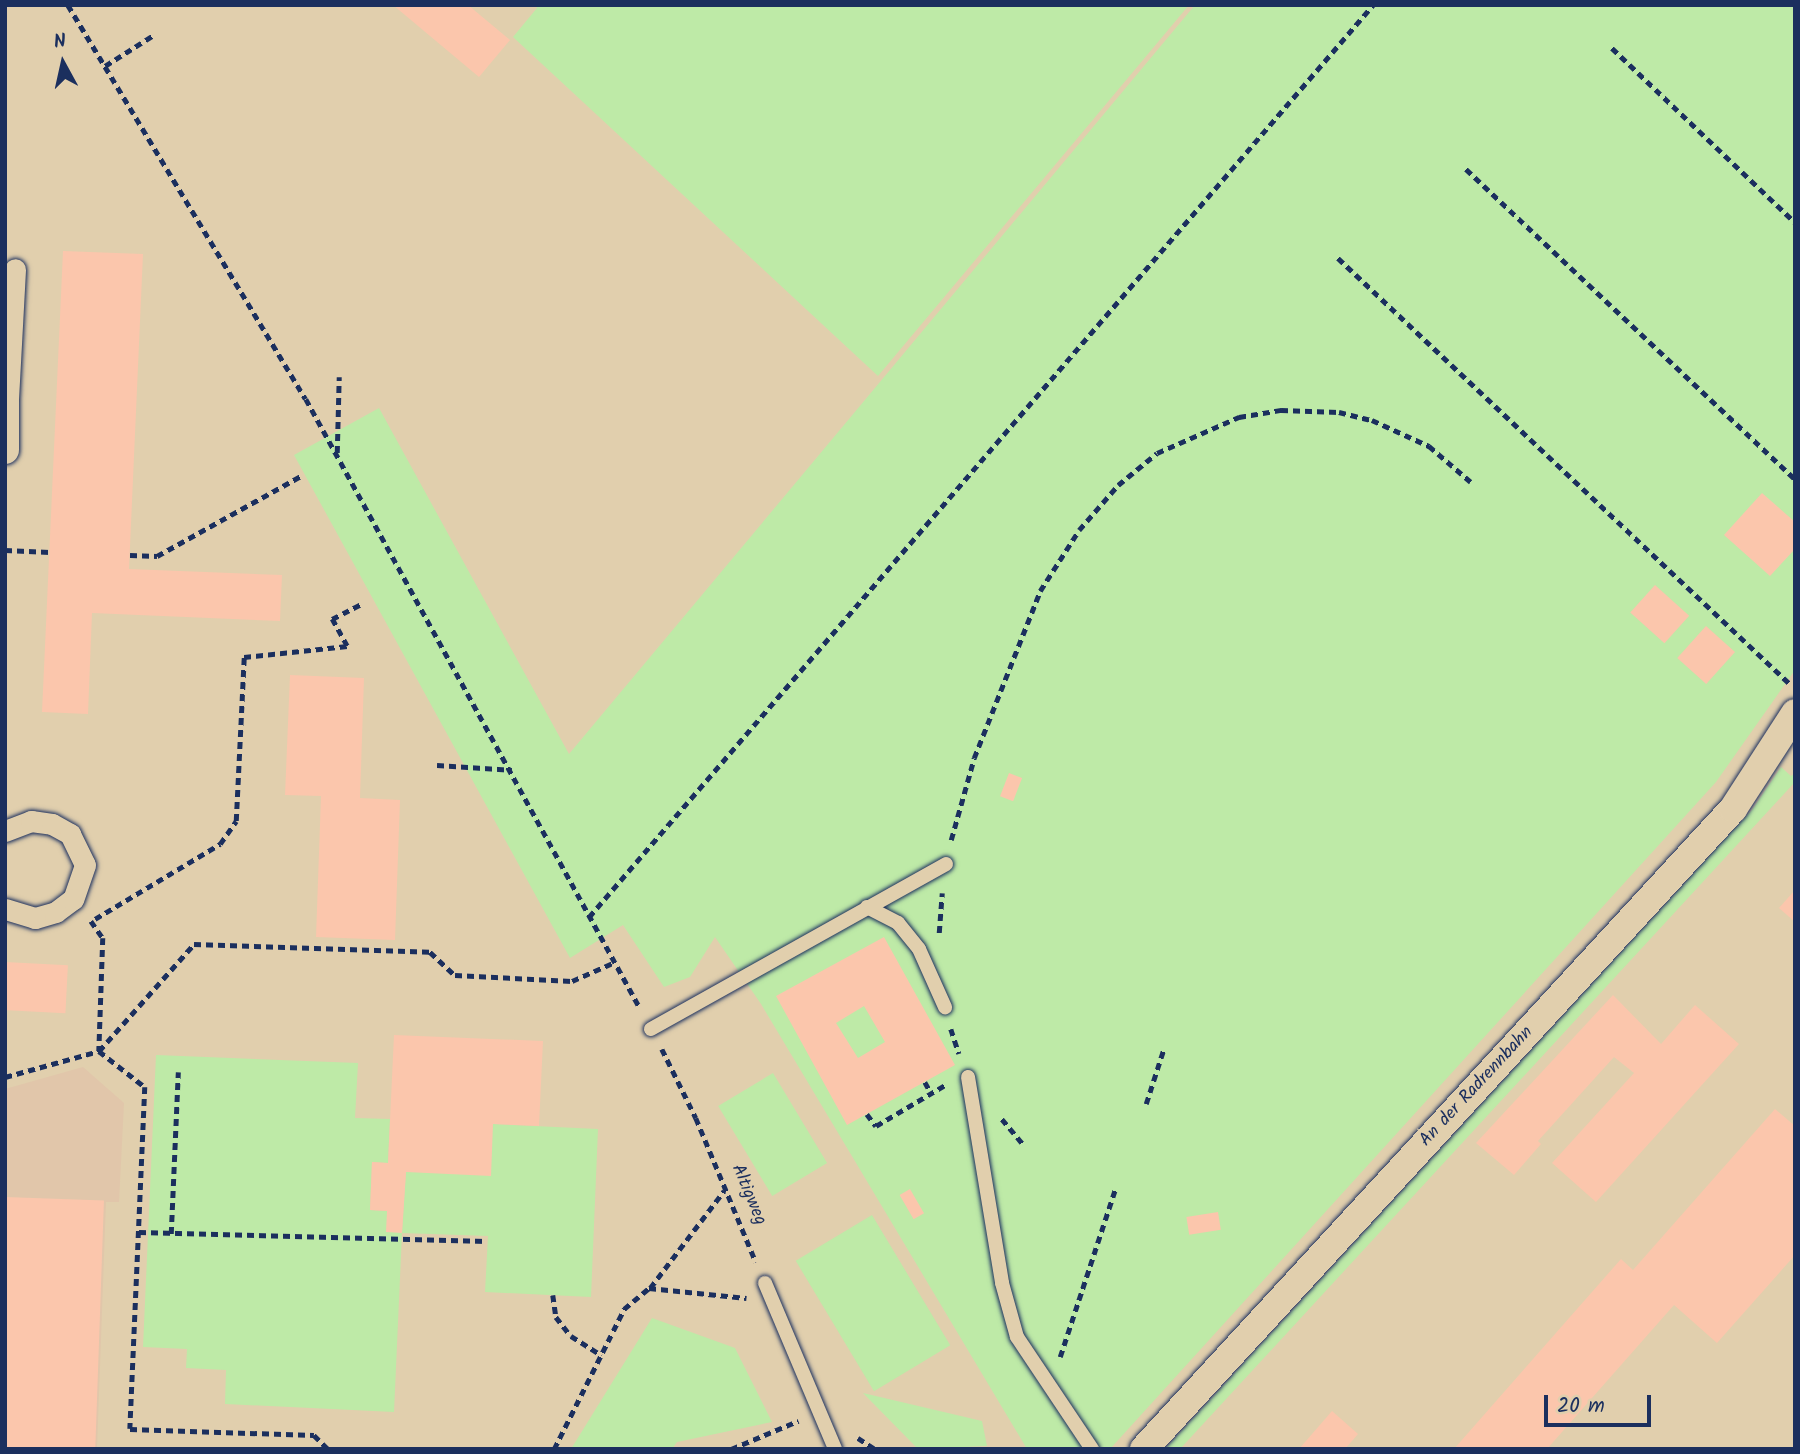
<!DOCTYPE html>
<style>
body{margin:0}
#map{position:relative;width:1800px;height:1454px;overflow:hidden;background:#e1cfad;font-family:Kalam,sans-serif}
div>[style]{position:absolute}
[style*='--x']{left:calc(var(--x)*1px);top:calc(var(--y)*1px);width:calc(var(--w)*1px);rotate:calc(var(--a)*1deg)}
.built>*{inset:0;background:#e1c6aa}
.green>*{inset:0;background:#beeaa7;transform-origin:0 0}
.building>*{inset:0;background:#fbc6ac;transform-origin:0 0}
.path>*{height:4.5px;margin-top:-2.25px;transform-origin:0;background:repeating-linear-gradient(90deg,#1b2f5e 0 7px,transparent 0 12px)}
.roads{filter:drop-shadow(0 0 2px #1b2f5e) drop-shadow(0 0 2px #1b2f5e)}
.service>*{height:14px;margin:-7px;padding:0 7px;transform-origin:7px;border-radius:7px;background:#e1cfad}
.pedestrian>*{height:21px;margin:-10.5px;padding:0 10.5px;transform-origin:10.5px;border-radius:10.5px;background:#e1cfad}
.minor>*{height:28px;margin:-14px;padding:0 14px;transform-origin:14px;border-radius:14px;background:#e1cfad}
span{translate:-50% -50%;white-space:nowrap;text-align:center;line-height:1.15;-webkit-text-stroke:5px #e1cfad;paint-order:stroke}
.street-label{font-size:18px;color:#1b2f5e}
.frame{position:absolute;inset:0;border:7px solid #1b2f5e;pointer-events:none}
.north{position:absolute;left:28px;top:28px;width:70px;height:70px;-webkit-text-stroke:5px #e1cfad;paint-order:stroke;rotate:352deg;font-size:19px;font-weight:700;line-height:28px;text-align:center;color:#1b2f5e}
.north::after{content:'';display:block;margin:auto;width:24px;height:32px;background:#1b2f5e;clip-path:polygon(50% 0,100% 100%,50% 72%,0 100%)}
.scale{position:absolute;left:1544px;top:1395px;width:107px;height:32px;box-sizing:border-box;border:4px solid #1b2f5e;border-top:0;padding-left:9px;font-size:21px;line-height:24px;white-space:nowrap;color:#1b2f5e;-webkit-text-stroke:5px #e1cfad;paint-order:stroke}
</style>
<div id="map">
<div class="built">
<i style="clip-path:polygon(83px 1067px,124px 1103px,119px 1202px,106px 1202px,97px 1449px,5px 1449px,5px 1089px)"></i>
</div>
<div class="green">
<i style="clip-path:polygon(535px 5px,1189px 5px,878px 376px,513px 37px,537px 8px)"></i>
<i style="clip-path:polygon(1195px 5px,1795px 5px,1795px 670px,1716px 782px,1110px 1449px,1027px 1449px,761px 1004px,715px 937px,690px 977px,664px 987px,623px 925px,570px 958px,294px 455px,379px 408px,569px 754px)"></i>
<i style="clip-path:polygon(1781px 767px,1791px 776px,1795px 773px,1795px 782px,1180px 1449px,1165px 1449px,1752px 810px)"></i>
<i style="clip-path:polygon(156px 1055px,358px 1063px,355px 1118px,390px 1119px,388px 1163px,372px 1162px,370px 1210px,387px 1211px,402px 1232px,406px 1172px,493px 1124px,598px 1129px,591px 1297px,485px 1292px,488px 1236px,402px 1233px,394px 1412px,225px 1404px,226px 1370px,186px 1368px,187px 1349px,143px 1347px)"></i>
<i style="left:773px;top:1073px;width:105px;height:64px;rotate:59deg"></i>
<i style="left:872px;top:1215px;width:152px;height:89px;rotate:59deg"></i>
<i style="clip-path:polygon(652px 1318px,735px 1348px,772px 1422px,677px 1442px,672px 1449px,571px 1449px)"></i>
<i style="clip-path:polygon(863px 1393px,982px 1421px,987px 1446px,918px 1449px)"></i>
</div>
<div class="building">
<i style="clip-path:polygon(393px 5px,468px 5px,510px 40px,479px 77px)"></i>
<i style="clip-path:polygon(63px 251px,143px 254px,129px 569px,282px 575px,280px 621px,92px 613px,88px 714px,42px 712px)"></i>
<i style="clip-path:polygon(1762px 493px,1795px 522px,1795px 549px,1770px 576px,1724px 535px)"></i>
<i style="left:1655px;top:585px;width:46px;height:37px;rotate:42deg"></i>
<i style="left:1706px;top:626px;width:39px;height:43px;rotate:42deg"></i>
<i style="clip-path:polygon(290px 675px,364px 678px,360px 798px,400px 800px,395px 940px,316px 937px,321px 796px,285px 795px)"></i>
<i style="left:1009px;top:773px;width:14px;height:25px;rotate:21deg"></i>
<i style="clip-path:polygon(1795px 890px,1795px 922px,1779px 908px)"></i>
<i style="clip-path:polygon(evenodd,884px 937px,955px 1065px,847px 1125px,776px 996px,884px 937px,864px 1006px,885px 1042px,858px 1058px,836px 1023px,864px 1006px)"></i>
<i style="left:5px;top:962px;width:63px;height:48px;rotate:3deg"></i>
<i style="clip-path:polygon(1613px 995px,1661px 1044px,1695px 1005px,1739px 1044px,1596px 1202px,1552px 1163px,1634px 1073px,1614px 1057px,1538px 1141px,1541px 1144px,1514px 1175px,1476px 1143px)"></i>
<i style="clip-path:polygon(394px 1035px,543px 1041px,539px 1126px,493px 1124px,491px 1176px,406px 1172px,402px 1233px,386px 1232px,387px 1211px,370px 1210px,372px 1162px,388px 1163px)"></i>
<i style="clip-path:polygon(1775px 1109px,1795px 1126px,1795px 1255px,1717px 1343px,1674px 1305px,1547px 1449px,1454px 1449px,1621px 1259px,1633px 1270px)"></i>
<i style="left:910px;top:1189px;width:28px;height:12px;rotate:60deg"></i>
<i style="left:5px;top:1197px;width:99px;height:252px;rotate:2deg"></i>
<i style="left:1218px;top:1212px;width:18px;height:32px;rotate:81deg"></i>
<i style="clip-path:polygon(1332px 1411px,1358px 1434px,1345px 1449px,1299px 1449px)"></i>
</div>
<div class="path">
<i style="--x:68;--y:5;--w:460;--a:58.9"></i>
<i style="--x:306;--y:399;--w:695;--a:61.26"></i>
<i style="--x:1612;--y:48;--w:253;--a:43.6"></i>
<i style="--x:105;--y:66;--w:56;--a:-32.6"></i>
<i style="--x:1466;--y:169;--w:452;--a:43.3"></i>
<i style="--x:1338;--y:258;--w:620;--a:43.3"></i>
<i style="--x:337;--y:453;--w:76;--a:-88.5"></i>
<i style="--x:5;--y:550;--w:45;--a:2.5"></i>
<i style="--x:130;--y:555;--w:27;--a:2"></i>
<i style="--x:157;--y:556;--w:165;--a:-29.1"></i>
<i style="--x:437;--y:765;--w:75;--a:3.8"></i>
<i style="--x:951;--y:840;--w:85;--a:-74.3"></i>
<i style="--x:974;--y:758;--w:180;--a:-68.4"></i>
<i style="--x:1040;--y:591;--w:72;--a:-57.4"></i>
<i style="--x:1079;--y:530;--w:60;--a:-49.1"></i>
<i style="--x:1118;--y:485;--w:50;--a:-39.4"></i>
<i style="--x:1157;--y:453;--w:90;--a:-23.7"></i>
<i style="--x:1239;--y:417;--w:43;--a:-9.5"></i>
<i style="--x:1281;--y:410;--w:58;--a:2"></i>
<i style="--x:1339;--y:412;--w:34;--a:14"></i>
<i style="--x:1372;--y:420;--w:63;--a:24.5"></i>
<i style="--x:1429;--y:446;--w:55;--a:40.6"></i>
<i style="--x:589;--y:917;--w:1203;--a:-49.32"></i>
<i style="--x:95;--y:919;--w:146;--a:-31"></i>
<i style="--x:220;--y:844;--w:28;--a:-55"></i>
<i style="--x:236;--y:821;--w:164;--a:-87.2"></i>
<i style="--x:244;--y:657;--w:104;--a:-6.1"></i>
<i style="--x:347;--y:646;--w:31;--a:-119"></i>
<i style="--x:332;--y:619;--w:35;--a:-27"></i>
<i style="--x:91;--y:921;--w:21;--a:55"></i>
<i style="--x:103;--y:938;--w:113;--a:92"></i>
<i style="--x:99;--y:1051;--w:58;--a:38"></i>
<i style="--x:145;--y:1087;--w:342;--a:92.5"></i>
<i style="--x:130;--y:1429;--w:184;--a:1.9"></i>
<i style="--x:314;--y:1435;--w:20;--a:45"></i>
<i style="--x:939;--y:933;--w:40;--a:-85.7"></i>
<i style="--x:951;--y:1029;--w:26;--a:72"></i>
<i style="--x:662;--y:1049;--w:77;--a:63.8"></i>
<i style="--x:696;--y:1118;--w:156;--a:67.4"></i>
<i style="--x:5;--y:1077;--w:98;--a:-15.5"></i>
<i style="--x:99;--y:1051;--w:143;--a:-48.4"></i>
<i style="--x:194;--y:944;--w:236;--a:1.9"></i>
<i style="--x:430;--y:952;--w:34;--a:43"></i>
<i style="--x:455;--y:975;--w:117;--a:2.9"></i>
<i style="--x:572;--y:981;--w:47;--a:-23.8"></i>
<i style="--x:925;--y:1082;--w:13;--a:61"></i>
<i style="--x:1146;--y:1104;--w:59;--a:-72.2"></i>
<i style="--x:867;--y:1114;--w:15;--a:53"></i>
<i style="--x:876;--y:1126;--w:80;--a:-30.7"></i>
<i style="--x:1002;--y:1119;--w:33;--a:50"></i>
<i style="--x:139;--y:1232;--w:348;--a:1.5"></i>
<i style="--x:171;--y:1234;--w:162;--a:-87.5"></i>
<i style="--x:650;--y:1288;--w:122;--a:-52.7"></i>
<i style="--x:553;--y:1295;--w:22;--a:82"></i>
<i style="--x:556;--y:1317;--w:24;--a:52"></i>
<i style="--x:571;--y:1336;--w:36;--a:32"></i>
<i style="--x:1060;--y:1357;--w:176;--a:-71.8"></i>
<i style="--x:858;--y:1438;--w:20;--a:33"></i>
<i style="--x:554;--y:1449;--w:157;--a:-63.4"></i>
<i style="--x:624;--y:1309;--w:33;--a:-40"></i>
<i style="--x:649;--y:1288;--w:98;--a:5.9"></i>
<i style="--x:731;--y:1449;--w:73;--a:-22.7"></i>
</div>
<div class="roads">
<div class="service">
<i style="--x:867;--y:907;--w:35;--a:27"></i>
<i style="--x:898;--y:923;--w:33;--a:51"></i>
<i style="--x:919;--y:949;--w:64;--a:65.9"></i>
<i style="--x:651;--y:1029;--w:338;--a:-29.2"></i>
<i style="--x:968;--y:1077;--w:209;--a:80.6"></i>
<i style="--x:1002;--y:1283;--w:56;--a:74.5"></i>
<i style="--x:1017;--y:1337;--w:135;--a:56.2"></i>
<i style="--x:765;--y:1283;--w:180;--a:67.1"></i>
</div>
<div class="pedestrian">
<i style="--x:8;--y:399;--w:130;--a:-86.9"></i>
<i style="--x:5;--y:831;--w:28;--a:-21"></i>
<i style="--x:31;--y:821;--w:21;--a:8"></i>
<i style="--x:52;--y:824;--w:21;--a:29"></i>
<i style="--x:70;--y:834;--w:34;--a:64"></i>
<i style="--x:85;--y:865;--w:36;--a:109"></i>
<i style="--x:73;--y:899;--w:21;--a:143"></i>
<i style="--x:56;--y:912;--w:22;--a:164"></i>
<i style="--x:35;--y:918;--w:31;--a:-163"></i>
</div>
<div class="minor">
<i style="--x:5;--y:399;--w:51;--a:90"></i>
<i style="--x:1144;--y:1449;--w:870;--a:-47.38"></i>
<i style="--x:1733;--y:809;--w:114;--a:-57.1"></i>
</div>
</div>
<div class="street-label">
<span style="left:1477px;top:1087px;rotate:-47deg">An der Radrennbahn</span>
<span style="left:748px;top:1195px;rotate:67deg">Altigweg</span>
</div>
<div class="frame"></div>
<div class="north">N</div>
<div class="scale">20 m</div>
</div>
